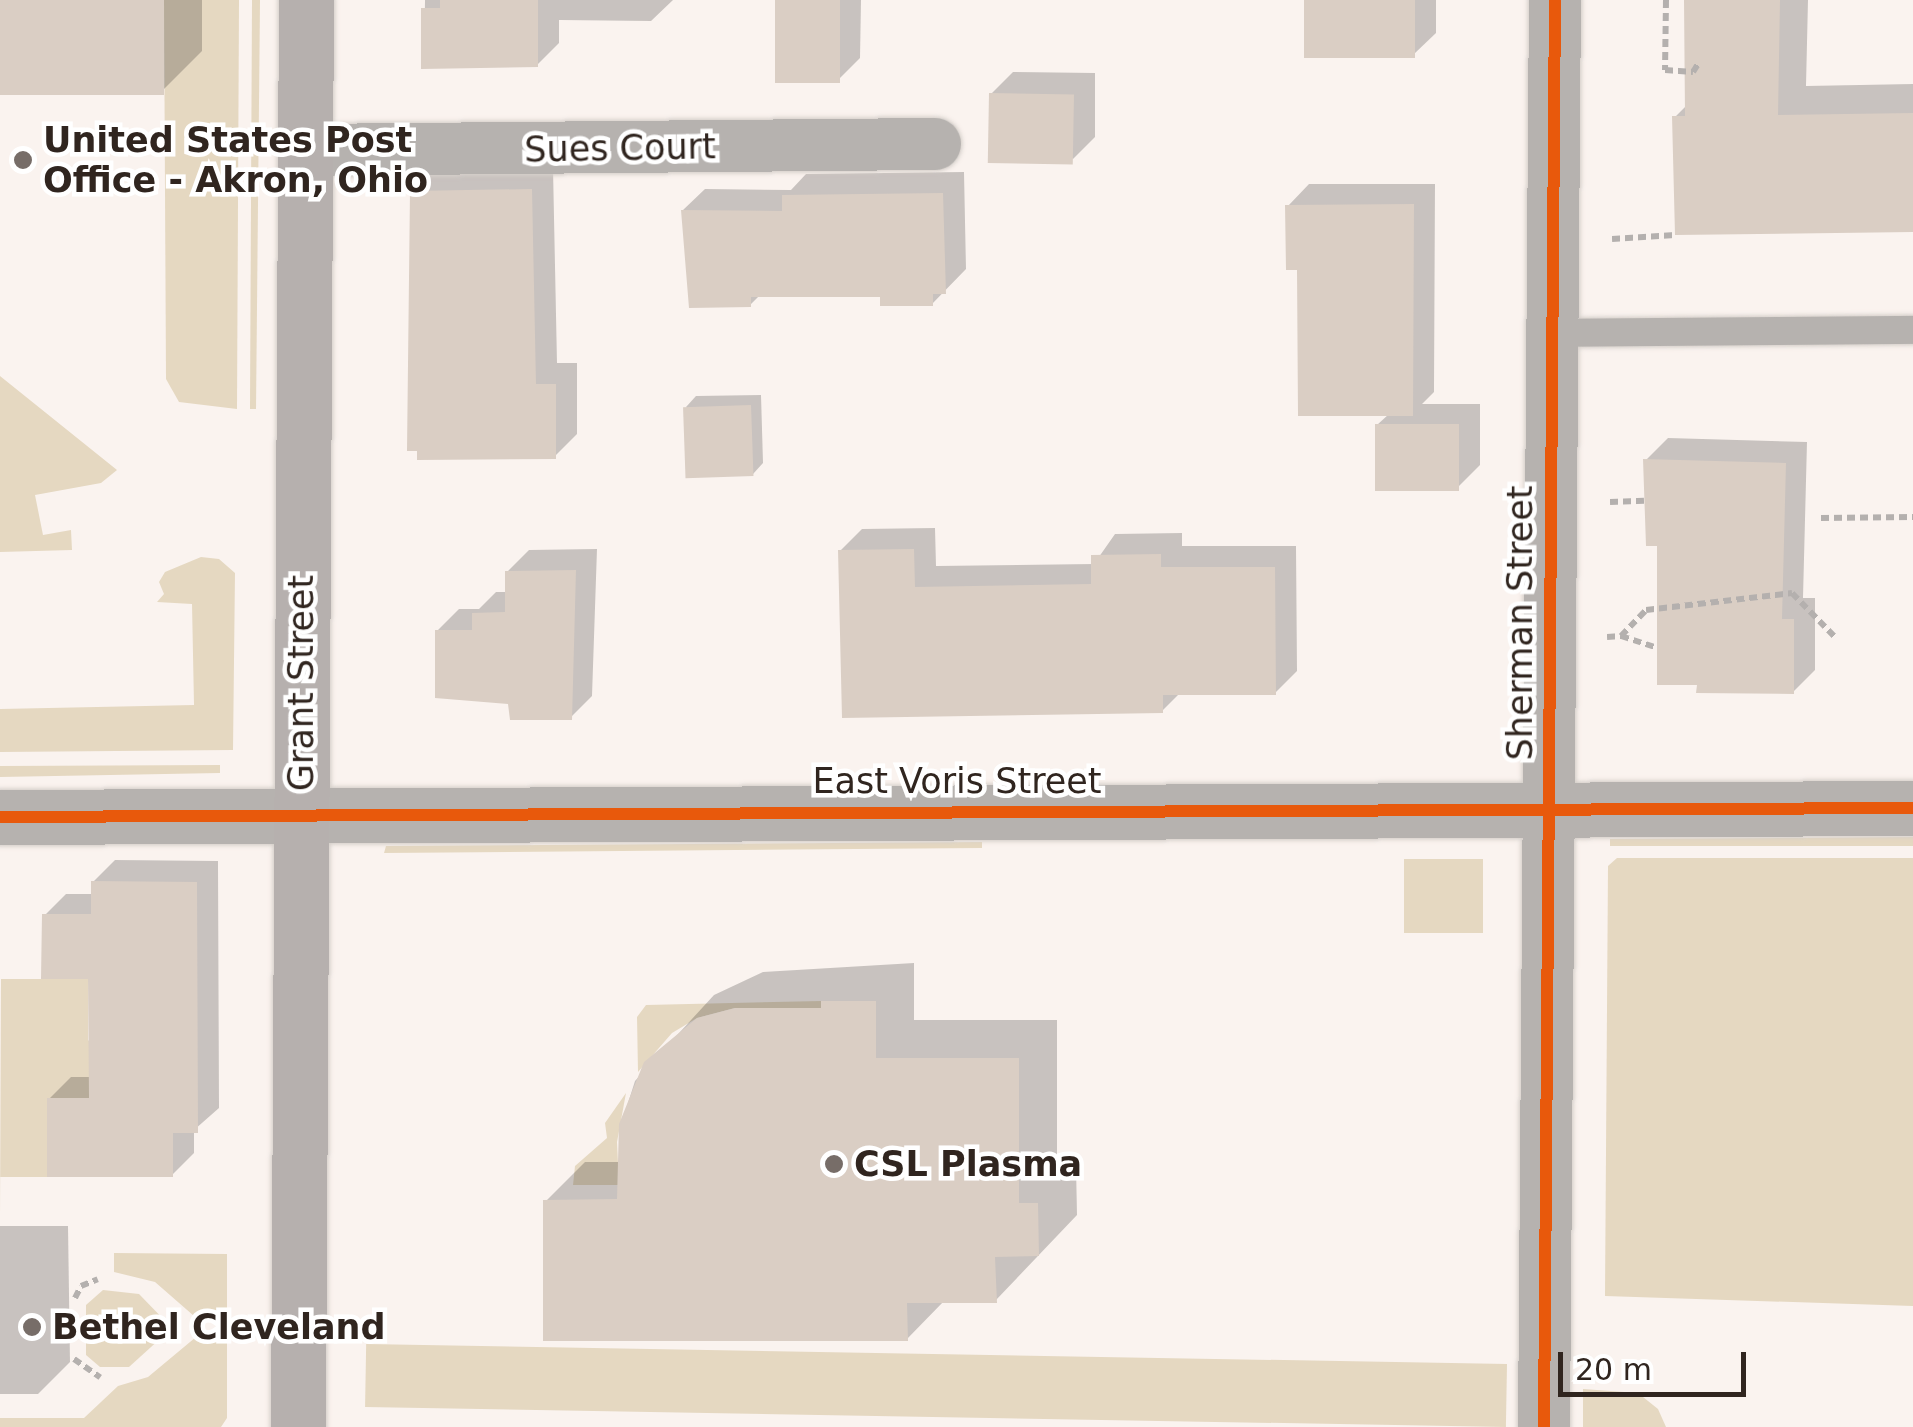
<!DOCTYPE html>
<style>
body{margin:0}
#map{position:relative;width:1913px;height:1427px;overflow:hidden;background:#faf3ef;font-family:"DejaVu Sans",sans-serif}
div>[style]{position:absolute}
[style*='--x']{left:calc(var(--x)*1px);top:calc(var(--y)*1px);width:calc(var(--w)*1px);rotate:calc(var(--a)*1deg)}
.green>*{inset:0;background:#e5d8c1;transform-origin:0 0}
.shadow>*{inset:0;background:#0003}
.building>*{inset:0;background:#dacec4;transform-origin:0 0}
.path>*{height:6px;margin-top:-3px;transform-origin:0;background:repeating-linear-gradient(90deg,#b4b0ae 0 8px,transparent 0 13px)}
.roads{filter:drop-shadow(0 0 2px #d5cfca) drop-shadow(0 0 2px #d5cfca)}
.service>*{height:28px;margin:-14px;padding:0 14px;transform-origin:14px;border-radius:14px;background:#b6b2af}
.minor>*{height:52px;margin:-26px;padding:0 26px;transform-origin:26px;border-radius:26px;background:#b6b2af}
.tertiary>*{height:55px;margin:-27.5px;padding:0 27.5px;transform-origin:27.5px;border-radius:27.5px;background:#b6b2af}
.secondary>*{height:55px;margin:-27.5px;padding:0 27.5px;transform-origin:27.5px;border-radius:27.5px;background:#b6b0ae}
.cycleway>*{height:12px;margin:-6px;padding:0 6px;transform-origin:6px;border-radius:6px;background:#e8590c}
.dots>*{width:28px;height:28px;translate:-50% -50%;box-sizing:border-box;border:5px solid #fff;border-radius:50%}
span{translate:-50% -50%;white-space:nowrap;text-align:center;line-height:1.15;-webkit-text-stroke:9px #fff;paint-order:stroke}
.poi-label{font-size:35px;color:#30251f;font-weight:700}
.left{translate:0 -50%;text-align:left}
.street-label{font-size:35px;color:#30251f}
.scale{position:absolute;left:1558px;top:1352px;width:188px;height:45px;box-sizing:border-box;border:5px solid #30251f;border-top:0;padding-left:12px;font-size:30px;line-height:35px;white-space:nowrap;color:#30251f;-webkit-text-stroke:8px #fff;paint-order:stroke}
</style>
<div id="map">
<div class="green">
<i style="clip-path:polygon(164px 0,239px 0,237px 409px,179px 402px,166px 379px)"></i>
<i style="clip-path:polygon(252px 0,260px 0,256px 409px,250px 409px)"></i>
<i style="clip-path:polygon(0 376px,117px 470px,101px 483px,35px 495px,43px 535px,71px 530px,72px 550px,0 552px)"></i>
<i style="clip-path:polygon(201px 557px,219px 559px,235px 573px,233px 750px,0 752px,0 709px,194px 705px,192px 604px,157px 602px,164px 594px,159px 582px,165px 572px)"></i>
<i style="clip-path:polygon(220px 765px,220px 773px,0 777px,0 766px)"></i>
<i style="clip-path:polygon(1913px 837px,1913px 846px,1610px 846px,1610px 839px)"></i>
<i style="clip-path:polygon(982px 842px,982px 848px,384px 853px,386px 846px)"></i>
<i style="clip-path:polygon(1617px 858px,1913px 858px,1913px 1306px,1605px 1296px,1608px 866px)"></i>
<i style="left:1404px;top:859px;width:79px;height:74px"></i>
<i style="clip-path:polygon(1px 979px,88px 979px,88px 1040px,124px 1079px,89px 1080px,89px 1098px,47px 1099px,47px 1177px,0 1177px,0 1219px)"></i>
<i style="clip-path:polygon(821px 1001px,821px 1009px,735px 1008px,697px 1018px,672px 1033px,638px 1072px,637px 1017px,646px 1005px)"></i>
<i style="clip-path:polygon(626px 1093px,617px 1142px,619px 1185px,573px 1185px,575px 1166px,607px 1138px,605px 1123px)"></i>
<i style="clip-path:polygon(114px 1253px,227px 1254px,227px 1318px,194px 1316px,155px 1282px,114px 1272px)"></i>
<i style="clip-path:polygon(103px 1290px,139px 1294px,172px 1328px,129px 1367px,100px 1367px,86px 1355px,86px 1305px)"></i>
<i style="clip-path:polygon(196px 1337px,227px 1337px,227px 1418px,221px 1427px,0 1427px,0 1418px,84px 1418px,118px 1386px,148px 1377px)"></i>
<i style="left:1507px;top:1364px;width:63px;height:1141px;rotate:91deg"></i>
<i style="clip-path:polygon(1583px 1389px,1638px 1393px,1658px 1409px,1666px 1427px,1583px 1427px)"></i>
</div>
<div class="shadow">
<i style="clip-path:polygon(0 0,202px 0,202px 51px,163px 90px,0 57px)"></i>
<i style="clip-path:polygon(425px 0,673px 0,651px 21px,559px 20px,559px 43px,537px 65px,424px 67px)"></i>
<i style="clip-path:polygon(780px 0,861px 0,860px 58px,838px 80px)"></i>
<i style="clip-path:polygon(1307px 0,1436px 0,1436px 33px,1414px 54px)"></i>
<i style="clip-path:polygon(1686px 0,1808px 0,1806px 86px,1913px 84px,1913px 230px,1675px 117px,1687px 105px)"></i>
<i style="clip-path:polygon(1013px 72px,1095px 73px,1095px 137px,1073px 159px,991px 94px)"></i>
<i style="clip-path:polygon(553px 168px,557px 363px,577px 363px,577px 434px,555px 456px,412px 192px,434px 170px)"></i>
<i style="clip-path:polygon(964px 172px,966px 269px,932px 304px,883px 294px,761px 294px,750px 305px,683px 210px,705px 189px,791px 190px,806px 174px)"></i>
<i style="clip-path:polygon(1309px 184px,1435px 184px,1434px 392px,1422px 404px,1480px 404px,1480px 465px,1458px 487px,1377px 425px,1389px 414px,1299px 267px,1288px 206px)"></i>
<i style="clip-path:polygon(761px 395px,763px 463px,753px 474px,686px 407px,696px 396px)"></i>
<i style="clip-path:polygon(1668px 438px,1807px 442px,1803px 598px,1815px 598px,1815px 670px,1793px 692px,1659px 544px,1646px 460px)"></i>
<i style="clip-path:polygon(935px 528px,936px 566px,1094px 564px,1115px 534px,1182px 533px,1182px 546px,1296px 546px,1297px 671px,1275px 693px,1180px 693px,1162px 711px,840px 551px,862px 529px)"></i>
<i style="clip-path:polygon(597px 549px,592px 696px,570px 718px,510px 701px,437px 631px,459px 609px,479px 609px,496px 592px,507px 592px,507px 572px,529px 550px)"></i>
<i style="clip-path:polygon(115px 860px,218px 861px,219px 1108px,194px 1130px,194px 1153px,172px 1175px,49px 1099px,71px 1077px,91px 1077px,91px 976px,44px 916px,66px 894px,93px 894px,93px 882px)"></i>
<i style="clip-path:polygon(914px 963px,914px 1020px,1057px 1020px,1057px 1165px,1076px 1165px,1077px 1215px,996px 1300px,945px 1300px,907px 1339px,546px 1201px,585px 1162px,620px 1162px,621px 1125px,635px 1081px,714px 995px,763px 972px)"></i>
<i style="clip-path:polygon(0 1226px,68px 1226px,70px 1362px,38px 1394px,0 1394px)"></i>
</div>
<div class="building">
<i style="left:0;top:0;width:164px;height:95px"></i>
<i style="clip-path:polygon(440px 0,538px 0,538px 67px,421px 69px,421px 8px,440px 8px)"></i>
<i style="left:775px;top:0;width:65px;height:83px"></i>
<i style="left:1304px;top:0;width:111px;height:58px"></i>
<i style="clip-path:polygon(1684px 0,1780px 0,1778px 115px,1913px 113px,1913px 232px,1675px 235px,1672px 116px,1685px 116px)"></i>
<i style="left:989px;top:93px;width:85px;height:70px;rotate:1deg"></i>
<i style="clip-path:polygon(532px 189px,536px 384px,556px 384px,556px 459px,417px 460px,417px 451px,407px 451px,410px 191px)"></i>
<i style="clip-path:polygon(943px 193px,946px 294px,933px 294px,933px 306px,880px 306px,880px 297px,751px 297px,751px 307px,689px 308px,681px 210px,782px 211px,782px 195px)"></i>
<i style="clip-path:polygon(1414px 204px,1413px 416px,1298px 416px,1297px 270px,1286px 270px,1285px 205px)"></i>
<i style="left:751px;top:405px;width:71px;height:68px;rotate:88deg"></i>
<i style="left:1375px;top:424px;width:84px;height:67px"></i>
<i style="clip-path:polygon(1643px 459px,1786px 463px,1782px 619px,1794px 619px,1794px 694px,1696px 693px,1697px 685px,1657px 685px,1657px 546px,1646px 546px)"></i>
<i style="clip-path:polygon(914px 549px,915px 587px,1091px 584px,1091px 555px,1161px 554px,1161px 567px,1275px 567px,1276px 695px,1163px 695px,1163px 713px,842px 718px,838px 550px)"></i>
<i style="clip-path:polygon(576px 570px,572px 720px,510px 720px,508px 704px,435px 698px,435px 630px,472px 630px,472px 613px,505px 612px,505px 571px)"></i>
<i style="clip-path:polygon(91px 881px,197px 882px,198px 1133px,173px 1133px,173px 1177px,47px 1177px,47px 1098px,89px 1098px,88px 979px,41px 979px,42px 914px,91px 914px)"></i>
<i style="clip-path:polygon(821px 1001px,876px 1001px,876px 1058px,1019px 1058px,1019px 1203px,1038px 1203px,1039px 1256px,995px 1257px,997px 1303px,907px 1303px,908px 1341px,543px 1341px,543px 1200px,617px 1199px,619px 1124px,644px 1062px,697px 1018px,735px 1008px,821px 1008px)"></i>
</div>
<div class="path">
<i style="--x:1666;--y:0;--w:70;--a:90.8"></i>
<i style="--x:1665;--y:70;--w:28;--a:4"></i>
<i style="--x:1693;--y:72;--w:9;--a:-58"></i>
<i style="--x:1612;--y:239;--w:63;--a:-3.6"></i>
<i style="--x:1610;--y:502;--w:34;--a:-2"></i>
<i style="--x:1821;--y:518;--w:92;--a:-0.6"></i>
<i style="--x:1621;--y:636;--w:38;--a:18"></i>
<i style="--x:1607;--y:637;--w:14;--a:-4"></i>
<i style="--x:1621;--y:636;--w:36;--a:-46"></i>
<i style="--x:1646;--y:610;--w:147;--a:-6.6"></i>
<i style="--x:1792;--y:593;--w:62;--a:45.7"></i>
<i style="--x:75;--y:1298;--w:13;--a:-63"></i>
<i style="--x:81;--y:1286;--w:18;--a:-22"></i>
<i style="--x:74;--y:1359;--w:32;--a:35"></i>
</div>
<div class="roads">
<div class="service">
<i style="--x:1552;--y:333;--w:361;--a:-0.5"></i>
</div>
<div class="minor">
<i style="--x:305;--y:150;--w:630;--a:-0.55"></i>
<i style="--x:1544;--y:1427;--w:1427;--a:-89.56"></i>
</div>
<div class="tertiary">
<i style="--x:0;--y:817;--w:1913;--a:-0.27"></i>
</div>
<div class="secondary">
<i style="--x:298;--y:1427;--w:1427;--a:-89.68"></i>
</div>
</div>
<div class="cycleway">
<i style="--x:0;--y:817;--w:1913;--a:-0.27"></i>
<i style="--x:1544;--y:1427;--w:1427;--a:-89.56"></i>
</div>
<div class="dots">
<i style="left:23px;top:160px;background:#776d68"></i>
<i style="left:834px;top:1164px;background:#776d68"></i>
<i style="left:32px;top:1327px;background:#776d68"></i>
</div>
<div class="poi-label">
<span class="left" style="left:43px;top:160px">United States Post<br>Office - Akron, Ohio</span>
<span class="left" style="left:854px;top:1164px">CSL Plasma</span>
<span class="left" style="left:52px;top:1327px">Bethel Cleveland</span>
</div>
<div class="street-label">
<span style="left:620px;top:148px;rotate:-1deg">Sues Court</span>
<span style="left:1520px;top:623px;rotate:-90deg">Sherman Street</span>
<span style="left:301px;top:683px;rotate:-90deg">Grant Street</span>
<span style="left:957px;top:781px">East Voris Street</span>
</div>
<div class="scale">20 m</div>
</div>
